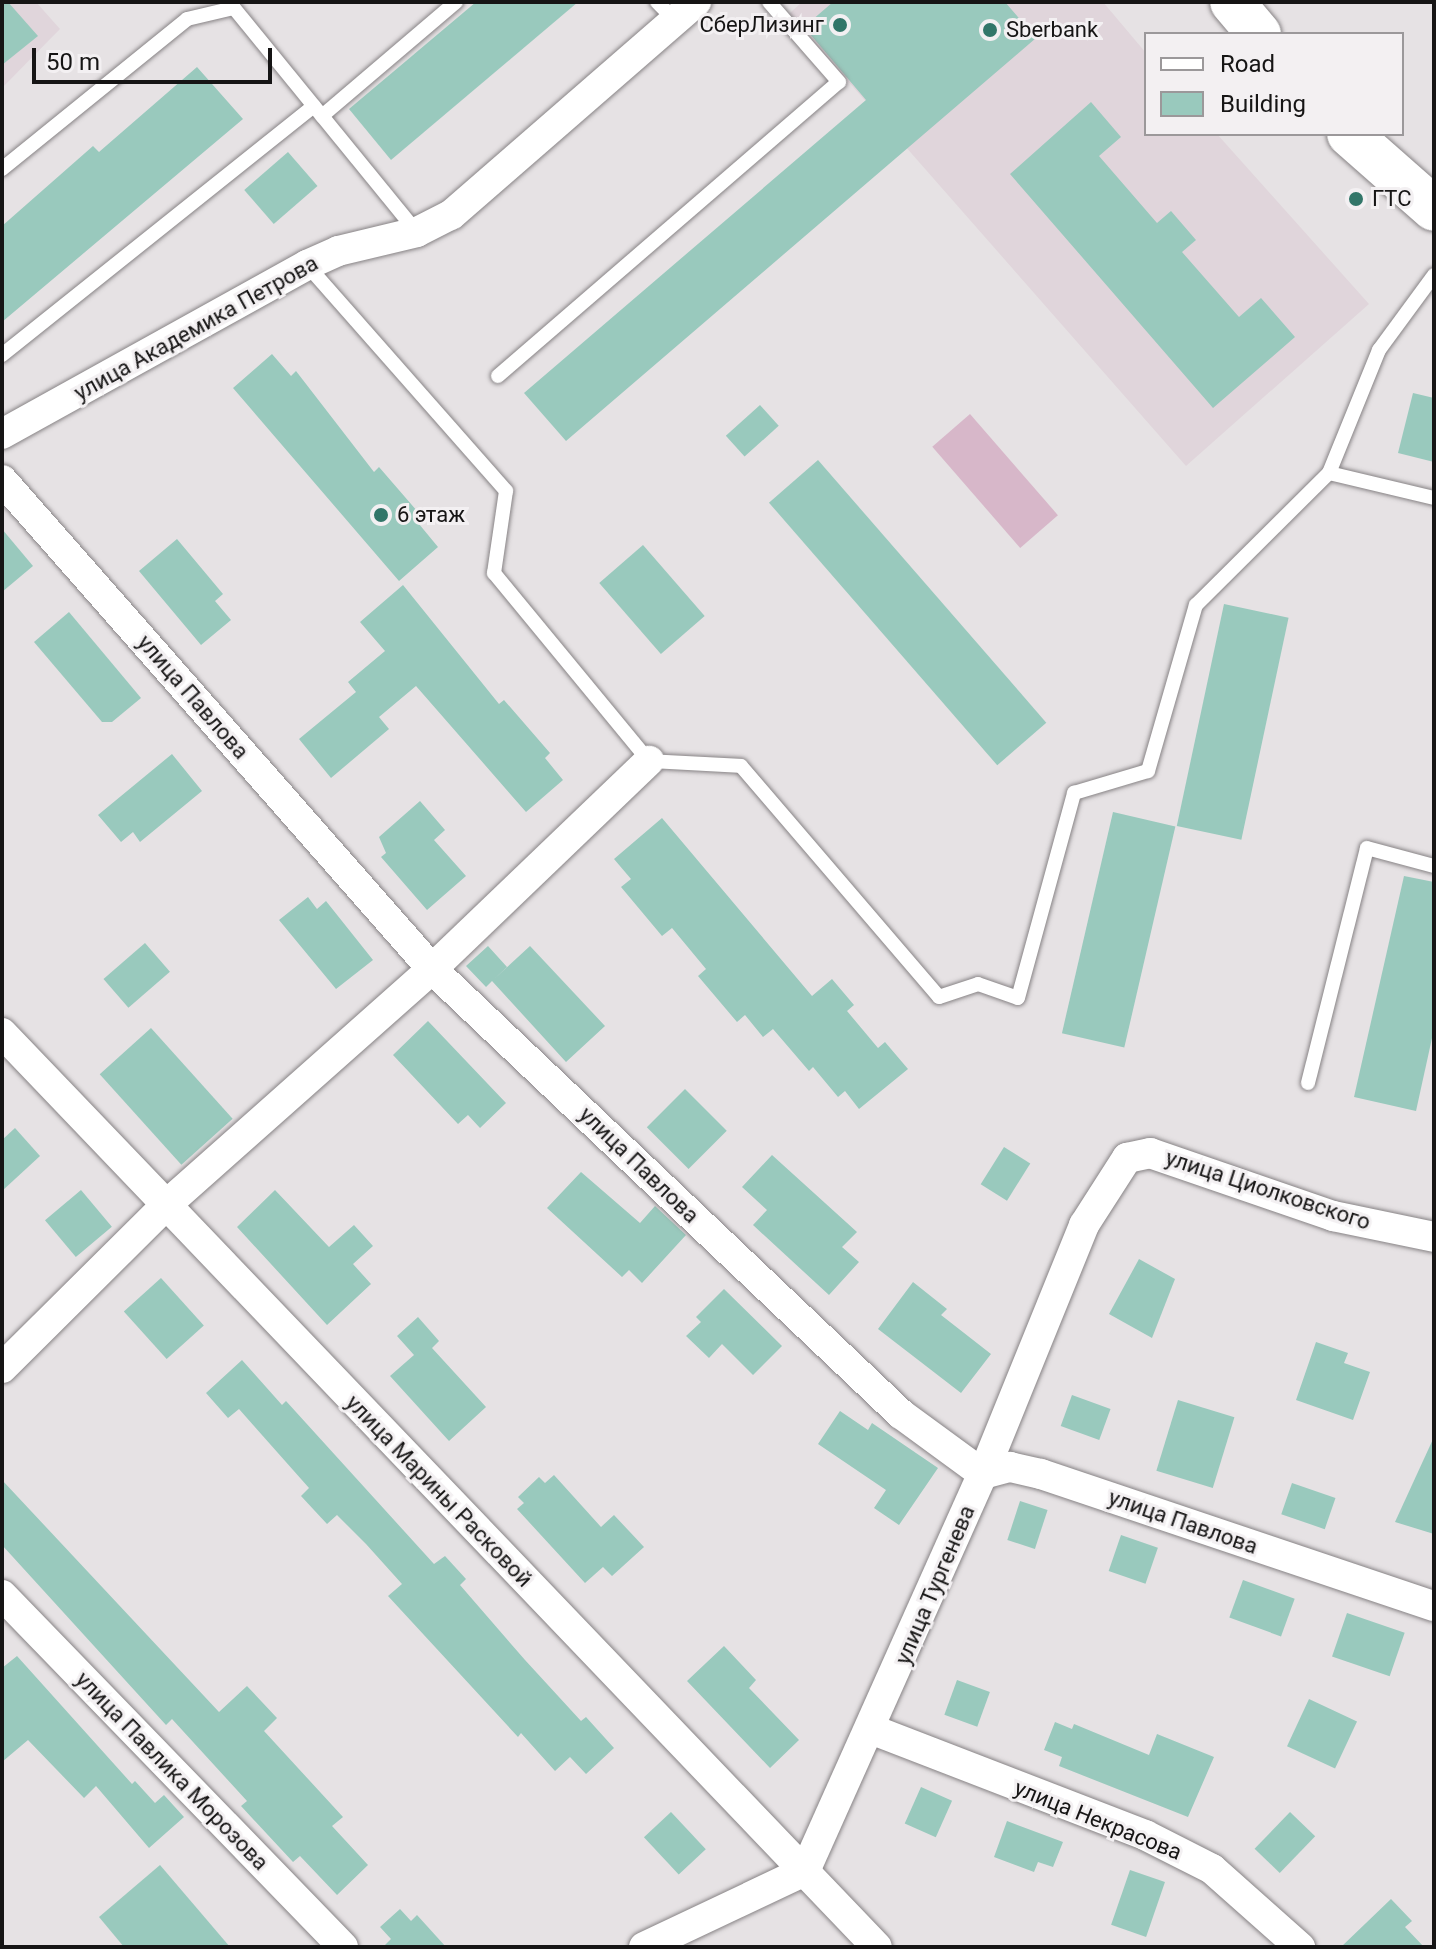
<!DOCTYPE html>
<meta charset="utf-8">
<style>
body{margin:0}
#map{position:relative;width:1436px;height:1949px;overflow:hidden;background:#e6e2e4;font-family:Roboto,sans-serif}
div>[style]{position:absolute}
[style*='--x']{left:calc(var(--x)*1px);top:calc(var(--y)*1px);width:calc(var(--w)*1px);rotate:calc(var(--a)*1deg)}
.built>*{inset:0;background:#e0d5db}
.green>*{inset:0;background:#d7b7c9;transform-origin:0 0}
.building>*{inset:0;background:#99c9bd;transform-origin:0 0}
.roads{filter:drop-shadow(0 0 2px #878385) drop-shadow(0 0 2px #878385)}
.lane>*{height:14px;margin:-7px;padding:0 7px;transform-origin:7px;border-radius:7px;background:#fff}
.street>*{height:30px;margin:-15px;padding:0 15px;transform-origin:15px;border-radius:15px;background:#fff}
.primary>*{height:44px;margin:-22px;padding:0 22px;transform-origin:22px;border-radius:22px;background:#fff}
.dots>*{width:22px;height:22px;translate:-50% -50%;box-sizing:border-box;border:4px solid #f3f0f2;border-radius:50%}
span{translate:-50% -50%;white-space:nowrap;text-align:center;line-height:1.15;-webkit-text-stroke:6px #f3f0f2;paint-order:stroke}
.poi-label{font-size:22px;color:#161515}
.right{translate:-100% -50%;text-align:right}
.left{translate:0 -50%;text-align:left}
.street-label{font-size:22px;color:#161515}
.frame{position:absolute;inset:0;border:4px solid #161515;pointer-events:none}
.legend{position:absolute;left:1144px;top:32px;width:260px;height:104px;box-sizing:border-box;background:#f3f0f2;border:2px solid #9b989a;margin:0;padding:10px 14px;list-style:none;font-size:24px;color:#161515}
.legend li{display:flex;align-items:center;gap:16px;height:40px}
.legend b{width:40px;border:2px solid #9b989a}
.scale{position:absolute;left:32px;top:48px;width:240px;height:36px;box-sizing:border-box;border:4px solid #161515;border-top:0;padding-left:10px;font-size:24px;line-height:28px;white-space:nowrap;color:#161515;-webkit-text-stroke:6px #f3f0f2;paint-order:stroke}
</style>
<div id="map">
<div class="built">
<i style="clip-path:polygon(2px 2px,36px 2px,60px 29px,2px 88px)"></i>
<i style="clip-path:polygon(802px 2px,1103px 2px,1146px 53px,1146px 134px,1217px 134px,1369px 304px,1186px 466px,789px 14px)"></i>
</div>
<div class="green">
<i style="left:970px;top:414px;width:134px;height:50px;rotate:49deg"></i>
</div>
<div class="building">
<i style="clip-path:polygon(2px 2px,8px 2px,38px 36px,2px 65px)"></i>
<i style="clip-path:polygon(476px 2px,578px 2px,391px 160px,349px 109px)"></i>
<i style="clip-path:polygon(833px 2px,1005px 2px,1036px 38px,566px 441px,524px 393px,866px 100px,804px 27px)"></i>
<i style="clip-path:polygon(197px 67px,243px 119px,2px 322px,2px 226px,93px 146px,99px 152px)"></i>
<i style="clip-path:polygon(1091px 102px,1121px 137px,1099px 156px,1157px 223px,1171px 211px,1196px 240px,1182px 252px,1239px 317px,1261px 298px,1295px 337px,1213px 408px,1010px 174px)"></i>
<i style="left:288px;top:152px;width:45px;height:58px;rotate:49deg"></i>
<i style="clip-path:polygon(272px 354px,291px 376px,296px 371px,374px 472px,379px 467px,424px 519px,419px 524px,438px 547px,399px 581px,233px 388px)"></i>
<i style="clip-path:polygon(1413px 393px,1434px 398px,1434px 462px,1398px 453px)"></i>
<i style="left:760px;top:405px;width:28px;height:46px;rotate:48deg"></i>
<i style="left:818px;top:460px;width:348px;height:65px;rotate:49deg"></i>
<i style="clip-path:polygon(2px 529px,33px 566px,2px 592px)"></i>
<i style="clip-path:polygon(177px 539px,223px 594px,215px 601px,231px 620px,201px 645px,139px 571px)"></i>
<i style="left:643px;top:545px;width:94px;height:58px;rotate:49deg"></i>
<i style="clip-path:polygon(403px 585px,499px 704px,504px 700px,550px 753px,545px 758px,563px 780px,526px 812px,416px 686px,379px 717px,389px 729px,331px 778px,299px 739px,356px 692px,348px 682px,385px 651px,360px 622px)"></i>
<i style="left:1224px;top:604px;width:66px;height:227px;rotate:12deg"></i>
<i style="clip-path:polygon(69px 612px,141px 698px,112px 722px,102px 722px,34px 642px)"></i>
<i style="clip-path:polygon(172px 754px,202px 791px,140px 842px,133px 832px,121px 842px,98px 815px)"></i>
<i style="clip-path:polygon(420px 801px,445px 830px,434px 840px,466px 876px,427px 910px,381px 857px,386px 853px,379px 837px)"></i>
<i style="left:1113px;top:812px;width:64px;height:227px;rotate:13deg"></i>
<i style="clip-path:polygon(662px 818px,812px 996px,832px 979px,854px 1005px,847px 1011px,878px 1048px,885px 1042px,908px 1069px,859px 1109px,845px 1091px,838px 1097px,813px 1067px,809px 1071px,773px 1029px,763px 1037px,745px 1015px,737px 1022px,698px 976px,706px 969px,672px 928px,662px 936px,621px 887px,631px 879px,614px 859px)"></i>
<i style="clip-path:polygon(1404px 876px,1434px 882px,1434px 1029px,1416px 1111px,1354px 1097px)"></i>
<i style="clip-path:polygon(308px 897px,317px 909px,326px 901px,373px 960px,336px 989px,279px 920px)"></i>
<i style="left:145px;top:943px;width:38px;height:55px;rotate:49deg"></i>
<i style="clip-path:polygon(488px 946px,507px 967px,492px 981px,530px 946px,605px 1026px,566px 1062px,492px 981px,486px 987px,466px 966px)"></i>
<i style="clip-path:polygon(428px 1021px,506px 1103px,480px 1128px,468px 1115px,458px 1124px,393px 1055px)"></i>
<i style="left:151px;top:1028px;width:122px;height:69px;rotate:48deg"></i>
<i style="left:685px;top:1089px;width:59px;height:54px;rotate:45deg"></i>
<i style="clip-path:polygon(15px 1128px,40px 1156px,2px 1191px,2px 1140px)"></i>
<i style="left:1004px;top:1147px;width:31px;height:44px;rotate:32deg"></i>
<i style="clip-path:polygon(772px 1155px,857px 1232px,842px 1247px,859px 1262px,829px 1295px,753px 1225px,767px 1210px,742px 1187px)"></i>
<i style="clip-path:polygon(581px 1172px,640px 1223px,655px 1206px,686px 1235px,642px 1283px,629px 1270px,622px 1277px,547px 1208px)"></i>
<i style="left:81px;top:1190px;width:48px;height:47px;rotate:50deg"></i>
<i style="clip-path:polygon(275px 1190px,329px 1247px,354px 1225px,373px 1246px,353px 1264px,371px 1284px,327px 1325px,237px 1227px)"></i>
<i style="clip-path:polygon(1139px 1259px,1175px 1279px,1152px 1338px,1109px 1314px)"></i>
<i style="left:161px;top:1278px;width:64px;height:50px;rotate:48deg"></i>
<i style="clip-path:polygon(913px 1282px,947px 1309px,941px 1315px,991px 1354px,961px 1393px,878px 1329px)"></i>
<i style="clip-path:polygon(724px 1289px,782px 1346px,753px 1375px,722px 1344px,709px 1358px,686px 1336px,701px 1322px,696px 1317px)"></i>
<i style="clip-path:polygon(418px 1317px,439px 1341px,432px 1348px,486px 1407px,449px 1441px,390px 1376px,414px 1355px,397px 1336px)"></i>
<i style="clip-path:polygon(1316px 1342px,1348px 1353px,1344px 1363px,1370px 1372px,1353px 1420px,1296px 1400px)"></i>
<i style="clip-path:polygon(242px 1360px,282px 1405px,286px 1401px,434px 1564px,445px 1556px,466px 1579px,460px 1585px,525px 1660px,581px 1721px,586px 1717px,614px 1748px,586px 1774px,570px 1757px,555px 1771px,521px 1733px,518px 1737px,388px 1596px,402px 1584px,366px 1544px,337px 1515px,327px 1524px,301px 1496px,309px 1488px,239px 1409px,228px 1418px,206px 1393px)"></i>
<i style="left:1072px;top:1395px;width:41px;height:33px;rotate:20deg"></i>
<i style="left:1178px;top:1400px;width:59px;height:74px;rotate:17deg"></i>
<i style="clip-path:polygon(840px 1411px,868px 1430px,872px 1423px,938px 1468px,899px 1525px,874px 1508px,886px 1490px,818px 1444px)"></i>
<i style="clip-path:polygon(1434px 1437px,1434px 1534px,1395px 1522px)"></i>
<i style="clip-path:polygon(554px 1475px,601px 1527px,614px 1515px,644px 1547px,612px 1576px,603px 1567px,585px 1583px,517px 1509px,524px 1503px,518px 1497px,539px 1477px,545px 1483px)"></i>
<i style="clip-path:polygon(2px 1480px,219px 1712px,247px 1686px,277px 1718px,264px 1731px,343px 1817px,332px 1826px,368px 1865px,337px 1895px,300px 1856px,293px 1862px,241px 1806px,247px 1801px,172px 1719px,166px 1725px,2px 1545px)"></i>
<i style="left:1292px;top:1483px;width:46px;height:33px;rotate:19deg"></i>
<i style="left:1020px;top:1501px;width:29px;height:41px;rotate:18deg"></i>
<i style="left:1121px;top:1535px;width:39px;height:38px;rotate:19deg"></i>
<i style="left:1243px;top:1580px;width:55px;height:40px;rotate:20deg"></i>
<i style="left:1347px;top:1613px;width:61px;height:46px;rotate:19deg"></i>
<i style="clip-path:polygon(724px 1646px,756px 1680px,749px 1688px,799px 1740px,770px 1768px,687px 1681px)"></i>
<i style="clip-path:polygon(17px 1656px,132px 1784px,135px 1781px,155px 1803px,164px 1795px,184px 1817px,149px 1848px,96px 1786px,84px 1798px,28px 1740px,2px 1762px,2px 1668px)"></i>
<i style="left:957px;top:1680px;width:35px;height:37px;rotate:20deg"></i>
<i style="left:1309px;top:1699px;width:53px;height:52px;rotate:25deg"></i>
<i style="clip-path:polygon(1055px 1722px,1072px 1729px,1074px 1724px,1149px 1755px,1157px 1734px,1214px 1757px,1188px 1817px,1059px 1766px,1062px 1757px,1044px 1750px)"></i>
<i style="left:921px;top:1787px;width:34px;height:40px;rotate:24deg"></i>
<i style="left:671px;top:1812px;width:51px;height:37px;rotate:47deg"></i>
<i style="left:1290px;top:1812px;width:35px;height:51px;rotate:44deg"></i>
<i style="clip-path:polygon(1007px 1821px,1063px 1842px,1053px 1867px,1038px 1862px,1034px 1872px,994px 1857px)"></i>
<i style="clip-path:polygon(160px 1865px,230px 1947px,124px 1947px,99px 1917px)"></i>
<i style="left:1130px;top:1870px;width:37px;height:58px;rotate:19deg"></i>
<i style="clip-path:polygon(1391px 1899px,1412px 1921px,1405px 1927px,1424px 1947px,1341px 1947px)"></i>
<i style="clip-path:polygon(400px 1909px,411px 1921px,417px 1915px,446px 1947px,383px 1947px,391px 1939px,380px 1927px)"></i>
</div>
<div class="roads">
<div class="lane">
<i style="--x:657;--y:2;--w:27;--a:45"></i>
<i style="--x:322;--y:116;--w:176;--a:-40.4"></i>
<i style="--x:2;--y:169;--w:238;--a:-39"></i>
<i style="--x:187;--y:19;--w:48;--a:-13.2"></i>
<i style="--x:234;--y:8;--w:289;--a:50.8"></i>
<i style="--x:307;--y:265;--w:301;--a:48.6"></i>
<i style="--x:506;--y:491;--w:83;--a:98.3"></i>
<i style="--x:494;--y:573;--w:244;--a:50.5"></i>
<i style="--x:649;--y:761;--w:92;--a:3.1"></i>
<i style="--x:741;--y:766;--w:304;--a:49.4"></i>
<i style="--x:939;--y:997;--w:41;--a:-18.4"></i>
<i style="--x:978;--y:984;--w:42;--a:19.3"></i>
<i style="--x:1018;--y:998;--w:213;--a:-74.7"></i>
<i style="--x:1074;--y:793;--w:77;--a:-16.6"></i>
<i style="--x:1148;--y:771;--w:173;--a:-73.9"></i>
<i style="--x:1196;--y:605;--w:187;--a:-44.8"></i>
<i style="--x:1329;--y:473;--w:133;--a:-67.9"></i>
<i style="--x:1379;--y:350;--w:93;--a:-53.7"></i>
<i style="--x:2;--y:355;--w:399;--a:-38.6"></i>
<i style="--x:498;--y:376;--w:450;--a:-40.8"></i>
<i style="--x:839;--y:82;--w:106;--a:-131.2"></i>
<i style="--x:1329;--y:473;--w:108;--a:13.4"></i>
<i style="--x:1308;--y:1083;--w:242;--a:-75.9"></i>
<i style="--x:1367;--y:848;--w:69;--a:15"></i>
</div>
<div class="street">
<i style="--x:2;--y:434;--w:349;--a:-29"></i>
<i style="--x:307;--y:265;--w:34;--a:-24"></i>
<i style="--x:338;--y:251;--w:81;--a:-13.5"></i>
<i style="--x:417;--y:232;--w:38;--a:-27"></i>
<i style="--x:451;--y:215;--w:325;--a:-41"></i>
<i style="--x:2;--y:480;--w:651;--a:48.67"></i>
<i style="--x:432;--y:969;--w:647;--a:43.5"></i>
<i style="--x:901;--y:1414;--w:102;--a:36.2"></i>
<i style="--x:983;--y:1474;--w:28;--a:-15"></i>
<i style="--x:1010;--y:1467;--w:32;--a:13"></i>
<i style="--x:1041;--y:1474;--w:415;--a:18.6"></i>
<i style="--x:2;--y:1033;--w:1265;--a:46.25"></i>
<i style="--x:2;--y:1368;--w:230;--a:-44.8"></i>
<i style="--x:165;--y:1206;--w:357;--a:-41.6"></i>
<i style="--x:432;--y:969;--w:301;--a:-43.8"></i>
<i style="--x:2;--y:1595;--w:490;--a:45.9"></i>
<i style="--x:873;--y:1730;--w:292;--a:21.1"></i>
<i style="--x:1145;--y:1835;--w:75;--a:26.9"></i>
<i style="--x:1212;--y:1869;--w:118;--a:41.6"></i>
<i style="--x:644;--y:1947;--w:178;--a:-25.3"></i>
<i style="--x:805;--y:1871;--w:435;--a:-65.9"></i>
<i style="--x:983;--y:1474;--w:269;--a:-67.9"></i>
<i style="--x:1084;--y:1225;--w:80;--a:-57.3"></i>
<i style="--x:1127;--y:1158;--w:24;--a:-12"></i>
<i style="--x:1150;--y:1153;--w:194;--a:19"></i>
<i style="--x:1333;--y:1216;--w:103;--a:11.7"></i>
</div>
<div class="primary">
<i style="--x:1232;--y:2;--w:42;--a:49.8"></i>
<i style="--x:1349;--y:134;--w:113;--a:41.4"></i>
</div>
</div>
<div class="dots">
<i style="left:840px;top:25px;background:#327669"></i>
<i style="left:990px;top:30px;background:#327669"></i>
<i style="left:1356px;top:199px;background:#327669"></i>
<i style="left:381px;top:515px;background:#327669"></i>
</div>
<div class="poi-label">
<span class="right" style="left:824px;top:25px">СберЛизинг</span>
<span class="left" style="left:1006px;top:30px">Sberbank</span>
<span class="left" style="left:1372px;top:199px">ГТС</span>
<span class="left" style="left:397px;top:515px">6 этаж</span>
</div>
<div class="street-label">
<span style="left:196px;top:328px;rotate:-29deg">улица Академика Петрова</span>
<span style="left:193px;top:697px;rotate:49deg">улица Павлова</span>
<span style="left:639px;top:1165px;rotate:44deg">улица Павлова</span>
<span style="left:1268px;top:1190px;rotate:18deg">улица Циолковского</span>
<span style="left:439px;top:1491px;rotate:46deg">улица Марины Расковой</span>
<span style="left:1183px;top:1522px;rotate:19deg">улица Павлова</span>
<span style="left:935px;top:1585px;rotate:-67deg">улица Тургенева</span>
<span style="left:172px;top:1771px;rotate:46deg">улица Павлика Морозова</span>
<span style="left:1098px;top:1820px;rotate:22deg">улица Некрасова</span>
</div>
<div class="frame"></div>
<ul class="legend">
<li><b style="height:10px;background:#fff"></b>Road</li>
<li><b style="height:22px;background:#99c9bd"></b>Building</li>
</ul>
<div class="scale">50 m</div>
</div>
